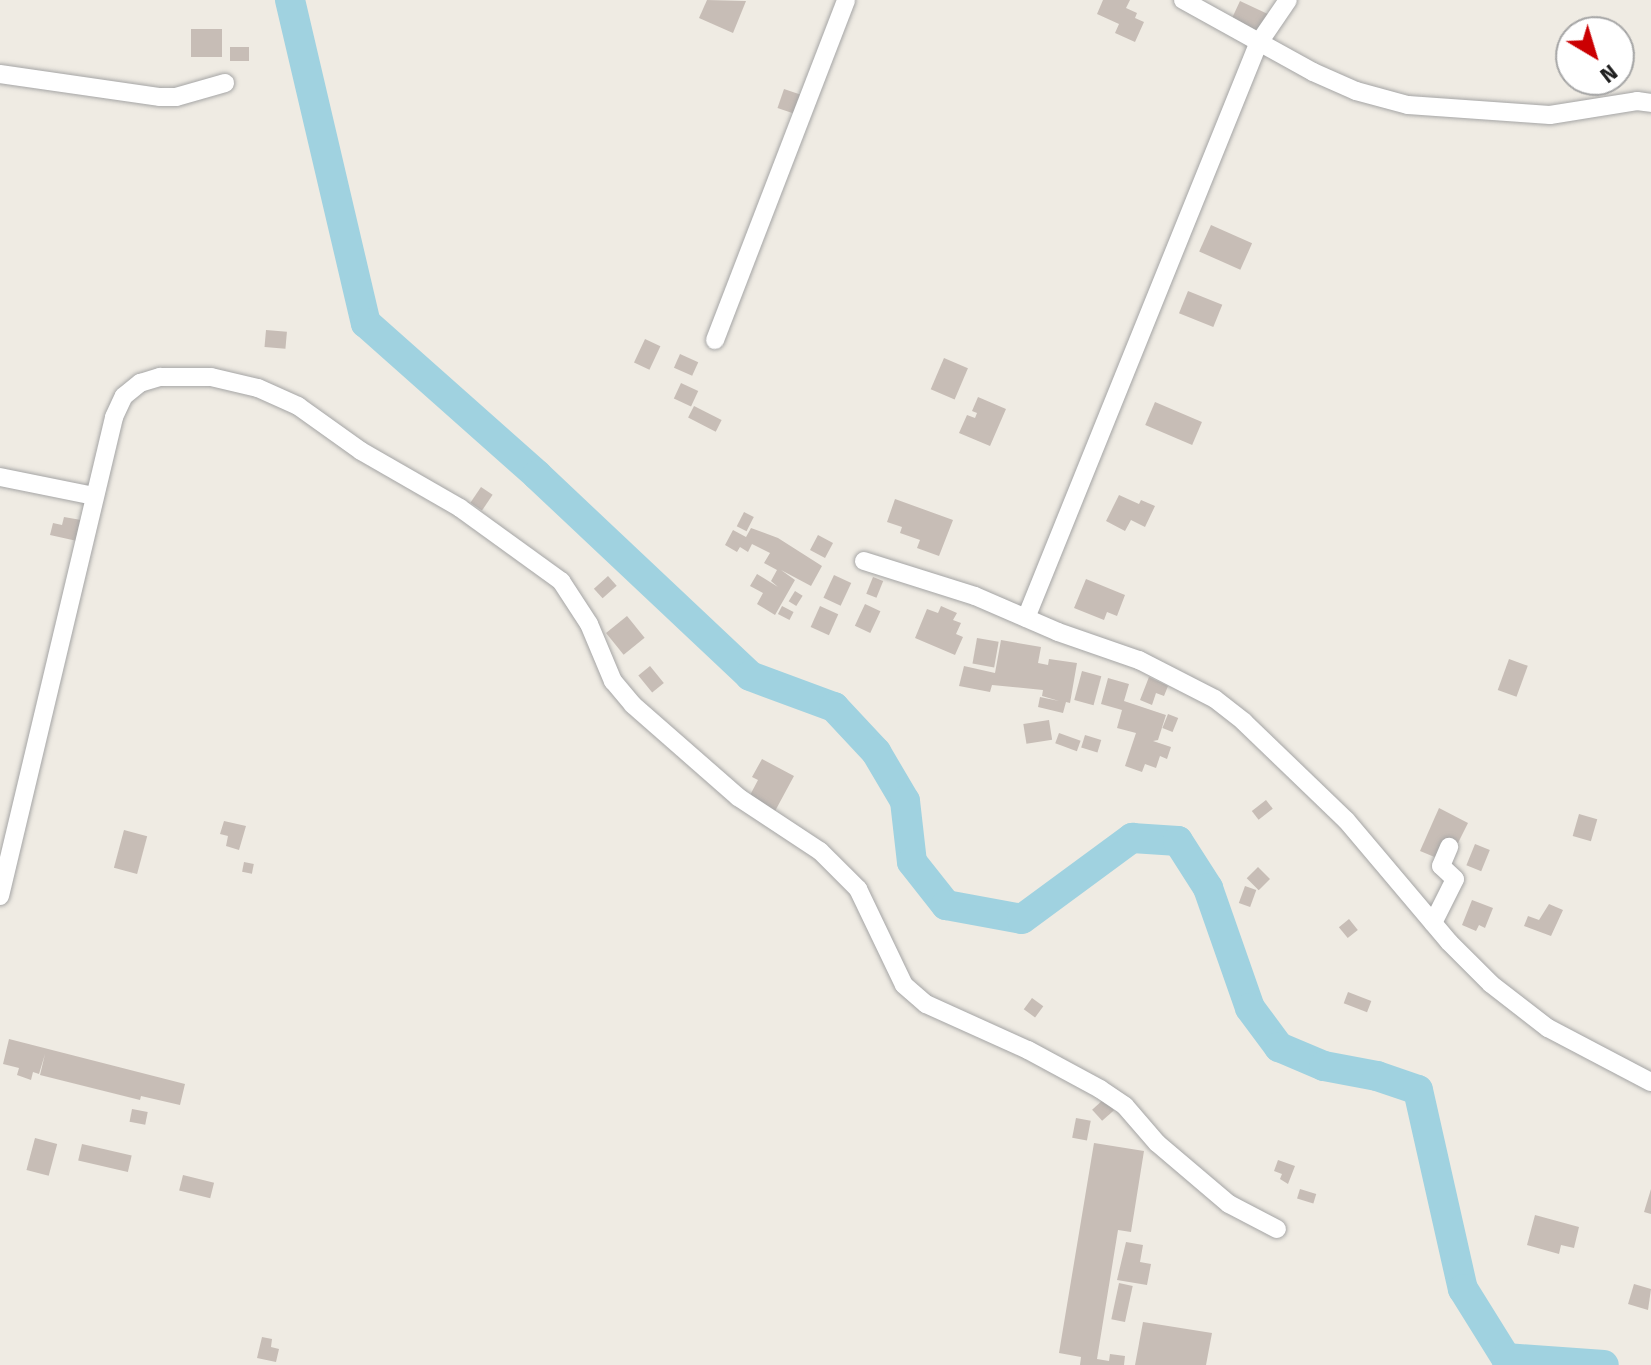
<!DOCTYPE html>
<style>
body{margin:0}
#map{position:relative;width:1651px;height:1365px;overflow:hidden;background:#efebe3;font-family:"Fira Sans",sans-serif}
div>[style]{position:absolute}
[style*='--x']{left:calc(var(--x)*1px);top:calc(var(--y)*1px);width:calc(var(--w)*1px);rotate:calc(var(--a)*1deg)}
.river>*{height:30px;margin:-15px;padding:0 15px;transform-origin:15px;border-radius:15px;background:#a0d2e0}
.building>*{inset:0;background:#c7bdb6;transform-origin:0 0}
.roads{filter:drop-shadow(0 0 2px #a5a5a5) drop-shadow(0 0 2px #a5a5a5)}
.minor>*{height:18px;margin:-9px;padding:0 9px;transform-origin:9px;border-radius:9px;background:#fff}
span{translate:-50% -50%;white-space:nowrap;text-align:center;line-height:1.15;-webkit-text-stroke:7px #fff;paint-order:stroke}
.north{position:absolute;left:1555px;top:16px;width:80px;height:80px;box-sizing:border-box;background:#fff;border:2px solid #a5a5a5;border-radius:50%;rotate:142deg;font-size:22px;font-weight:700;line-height:32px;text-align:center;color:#1e1e1e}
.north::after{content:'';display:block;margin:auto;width:28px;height:36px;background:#cb0002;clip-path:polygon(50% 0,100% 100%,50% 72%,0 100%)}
</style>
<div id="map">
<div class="river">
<i style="--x:290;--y:0;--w:332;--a:76.8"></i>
<i style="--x:366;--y:323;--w:229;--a:41.6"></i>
<i style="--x:537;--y:475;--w:293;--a:43.3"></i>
<i style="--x:750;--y:676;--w:90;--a:20.3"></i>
<i style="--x:834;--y:707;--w:62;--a:47"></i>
<i style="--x:876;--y:752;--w:57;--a:59.4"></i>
<i style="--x:905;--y:801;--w:61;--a:83.5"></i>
<i style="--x:912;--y:862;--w:55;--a:51.7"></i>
<i style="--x:946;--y:905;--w:77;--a:10.4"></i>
<i style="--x:1022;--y:919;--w:137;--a:-36.4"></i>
<i style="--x:1132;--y:838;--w:46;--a:3.7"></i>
<i style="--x:1178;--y:841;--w:56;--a:57.4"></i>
<i style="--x:1208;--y:888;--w:127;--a:70.7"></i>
<i style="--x:1250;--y:1008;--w:49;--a:53.4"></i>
<i style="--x:1279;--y:1047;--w:49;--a:22.9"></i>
<i style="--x:1324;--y:1066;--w:54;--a:10.7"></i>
<i style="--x:1377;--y:1076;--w:43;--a:18.9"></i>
<i style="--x:1418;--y:1090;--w:204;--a:77.3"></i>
<i style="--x:1463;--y:1289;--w:81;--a:58.1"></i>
<i style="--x:1506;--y:1358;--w:98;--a:4.1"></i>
</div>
<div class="building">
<i style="clip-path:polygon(707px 0,746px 1px,733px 33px,699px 18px)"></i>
<i style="clip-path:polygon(1103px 0,1130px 0,1126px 8px,1137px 13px,1135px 18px,1144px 22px,1135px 42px,1115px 33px,1119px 24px,1097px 14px)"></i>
<i style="left:1240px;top:1px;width:33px;height:22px;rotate:25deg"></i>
<i style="left:191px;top:29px;width:31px;height:28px"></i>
<i style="left:230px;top:47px;width:19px;height:14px"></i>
<i style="left:784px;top:89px;width:21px;height:20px;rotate:19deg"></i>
<i style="left:1211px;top:225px;width:45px;height:29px;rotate:24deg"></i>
<i style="left:1188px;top:291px;width:37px;height:24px;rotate:22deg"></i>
<i style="left:266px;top:330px;width:21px;height:17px;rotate:5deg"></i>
<i style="left:645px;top:339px;width:17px;height:26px;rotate:25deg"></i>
<i style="left:680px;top:354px;width:20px;height:15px;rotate:24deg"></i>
<i style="left:944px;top:358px;width:26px;height:34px;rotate:23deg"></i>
<i style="left:681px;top:383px;width:19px;height:17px;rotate:25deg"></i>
<i style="clip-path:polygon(978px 397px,1006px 409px,990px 446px,959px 433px,967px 415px,975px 418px,977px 413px,972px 411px)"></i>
<i style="left:1155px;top:402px;width:51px;height:25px;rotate:23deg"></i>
<i style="left:694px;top:406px;width:31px;height:13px;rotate:27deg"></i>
<i style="left:481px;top:487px;width:14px;height:19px;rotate:34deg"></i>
<i style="clip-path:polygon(1119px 495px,1139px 504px,1141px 500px,1155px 506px,1145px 527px,1131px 520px,1125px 531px,1106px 521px)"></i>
<i style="clip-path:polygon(895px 499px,953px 520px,939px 556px,917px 548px,920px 540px,900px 533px,902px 527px,887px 522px)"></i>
<i style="left:744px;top:512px;width:11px;height:16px;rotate:27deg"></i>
<i style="clip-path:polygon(64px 517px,81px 520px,77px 541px,50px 535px,53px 523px,62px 525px)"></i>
<i style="clip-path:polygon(751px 528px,778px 538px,822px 566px,811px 586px,781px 570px,795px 580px,775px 615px,757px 604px,763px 593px,750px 586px,757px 574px,778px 587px,771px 581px,777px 570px,764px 563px,770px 553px,752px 544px,748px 552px,740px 547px,737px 552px,725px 545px,733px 530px,746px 537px)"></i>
<i style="left:818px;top:535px;width:17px;height:17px;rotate:28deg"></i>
<i style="left:834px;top:575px;width:19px;height:25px;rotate:25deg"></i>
<i style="left:608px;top:576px;width:13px;height:19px;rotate:48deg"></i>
<i style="left:873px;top:577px;width:11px;height:18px;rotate:22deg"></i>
<i style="clip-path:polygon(1086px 579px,1125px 595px,1117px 616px,1107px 612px,1104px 620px,1074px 608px)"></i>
<i style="left:795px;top:591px;width:9px;height:12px;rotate:32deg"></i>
<i style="left:865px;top:604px;width:17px;height:24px;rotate:25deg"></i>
<i style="left:782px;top:606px;width:13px;height:9px;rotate:27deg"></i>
<i style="left:820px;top:606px;width:20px;height:23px;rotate:24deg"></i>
<i style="clip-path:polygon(941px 606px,957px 613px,953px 620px,961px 623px,956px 634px,963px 637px,955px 655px,915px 638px,927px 609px,938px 613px)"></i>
<i style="left:627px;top:616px;width:28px;height:27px;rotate:51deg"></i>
<i style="left:977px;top:638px;width:22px;height:26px;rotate:10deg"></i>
<i style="clip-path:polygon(1001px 640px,1041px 647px,1038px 663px,1048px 665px,1049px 659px,1077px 663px,1070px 703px,1066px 702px,1063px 713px,1038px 707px,1040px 697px,1059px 701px,1042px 696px,1043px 690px,992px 685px,990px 692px,959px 686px,964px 666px,995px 673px)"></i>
<i style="left:1509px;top:659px;width:20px;height:33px;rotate:20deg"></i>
<i style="left:650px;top:666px;width:22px;height:15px;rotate:51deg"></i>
<i style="left:1082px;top:671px;width:20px;height:30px;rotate:15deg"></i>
<i style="clip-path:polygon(1149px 677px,1168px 686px,1164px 696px,1156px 693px,1152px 705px,1140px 700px)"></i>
<i style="clip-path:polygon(1108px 678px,1129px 684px,1124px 701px,1166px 715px,1158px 740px,1153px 741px,1171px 747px,1167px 759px,1160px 756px,1156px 768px,1145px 764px,1142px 772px,1125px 766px,1136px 733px,1117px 728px,1122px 710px,1101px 704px)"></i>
<i style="left:1168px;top:714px;width:11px;height:15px;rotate:22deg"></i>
<i style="left:1049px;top:720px;width:20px;height:26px;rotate:81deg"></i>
<i style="left:1059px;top:733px;width:23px;height:11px;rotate:20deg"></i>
<i style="left:1085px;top:735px;width:17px;height:13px;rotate:17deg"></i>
<i style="clip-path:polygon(762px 759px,794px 776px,774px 813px,748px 799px,758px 780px,752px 777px)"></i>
<i style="left:1266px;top:800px;width:11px;height:18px;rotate:52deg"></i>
<i style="clip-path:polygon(1439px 808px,1468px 823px,1456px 847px,1437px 858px,1420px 851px)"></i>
<i style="left:1579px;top:814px;width:19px;height:23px;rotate:16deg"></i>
<i style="clip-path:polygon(224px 821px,246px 826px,239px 850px,226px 846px,228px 836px,220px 834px)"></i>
<i style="left:124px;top:830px;width:24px;height:39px;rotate:15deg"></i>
<i style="left:1475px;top:844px;width:16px;height:23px;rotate:22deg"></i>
<i style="left:244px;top:862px;width:10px;height:10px;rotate:11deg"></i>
<i style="left:1258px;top:867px;width:17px;height:16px;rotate:45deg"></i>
<i style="left:1245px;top:886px;width:12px;height:18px;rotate:20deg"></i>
<i style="clip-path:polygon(1472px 900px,1493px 908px,1485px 928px,1479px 925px,1476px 931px,1462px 925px)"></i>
<i style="clip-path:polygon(1549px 904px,1563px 910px,1551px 936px,1524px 926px,1528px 916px,1539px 920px)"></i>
<i style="left:1349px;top:919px;width:14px;height:13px;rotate:51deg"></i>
<i style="left:1348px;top:992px;width:25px;height:12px;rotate:21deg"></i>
<i style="left:1032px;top:998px;width:14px;height:14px;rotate:36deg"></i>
<i style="clip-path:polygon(9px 1039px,185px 1084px,180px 1105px,141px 1096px,140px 1100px,40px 1075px,45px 1054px,39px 1074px,33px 1072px,31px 1080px,17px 1075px,19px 1068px,3px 1064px)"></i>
<i style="left:1104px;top:1099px;width:15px;height:16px;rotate:48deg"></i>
<i style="left:132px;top:1109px;width:16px;height:13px;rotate:11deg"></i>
<i style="left:1076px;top:1118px;width:15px;height:20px;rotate:11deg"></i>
<i style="left:35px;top:1138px;width:23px;height:33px;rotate:15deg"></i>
<i style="clip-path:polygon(1094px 1143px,1144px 1151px,1131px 1232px,1118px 1230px,1097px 1359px,1109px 1361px,1110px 1354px,1125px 1356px,1124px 1365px,1080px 1365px,1081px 1357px,1059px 1353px)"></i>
<i style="left:82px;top:1144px;width:51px;height:17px;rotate:13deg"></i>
<i style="clip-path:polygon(1278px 1160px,1295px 1166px,1288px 1184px,1280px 1179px,1282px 1174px,1274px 1171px)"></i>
<i style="left:183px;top:1175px;width:32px;height:16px;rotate:14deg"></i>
<i style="left:1300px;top:1189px;width:17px;height:10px;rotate:17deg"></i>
<i style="clip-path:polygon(1651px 1189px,1651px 1214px,1644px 1212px)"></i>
<i style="clip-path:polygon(1535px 1215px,1579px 1227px,1574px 1248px,1561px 1245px,1559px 1254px,1527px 1245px)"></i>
<i style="clip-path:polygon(1126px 1242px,1143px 1245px,1140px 1262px,1151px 1264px,1147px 1285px,1117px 1280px)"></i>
<i style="left:1119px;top:1283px;width:14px;height:37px;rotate:12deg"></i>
<i style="clip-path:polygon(1634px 1284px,1651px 1289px,1648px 1310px,1628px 1304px)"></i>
<i style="clip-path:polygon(1143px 1322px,1212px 1333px,1206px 1365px,1135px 1365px)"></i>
<i style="clip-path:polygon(262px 1337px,272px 1339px,271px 1347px,279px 1349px,276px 1362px,257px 1358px)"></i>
</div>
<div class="roads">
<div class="minor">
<i style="--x:1183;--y:0;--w:149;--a:29"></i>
<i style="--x:1313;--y:72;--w:47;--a:23.8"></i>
<i style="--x:1356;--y:91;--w:54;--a:15.1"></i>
<i style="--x:1408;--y:105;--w:142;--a:4"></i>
<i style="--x:1550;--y:115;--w:88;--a:-9.1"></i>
<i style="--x:1637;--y:101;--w:14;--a:8"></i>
<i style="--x:0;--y:74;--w:162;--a:8.2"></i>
<i style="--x:160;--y:97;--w:16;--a:0"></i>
<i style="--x:176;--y:97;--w:51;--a:-15.9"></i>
<i style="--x:715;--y:340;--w:364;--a:-68.9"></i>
<i style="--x:0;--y:477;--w:96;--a:11.4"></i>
<i style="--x:864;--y:561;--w:116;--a:17.5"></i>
<i style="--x:975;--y:596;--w:90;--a:23.4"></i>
<i style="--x:1058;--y:632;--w:86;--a:19.1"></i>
<i style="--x:1139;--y:660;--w:85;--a:27.2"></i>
<i style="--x:1215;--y:699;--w:37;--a:38"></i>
<i style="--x:1244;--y:722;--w:141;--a:43.9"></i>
<i style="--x:1346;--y:820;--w:160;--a:49.8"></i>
<i style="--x:1449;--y:942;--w:59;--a:45"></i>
<i style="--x:1491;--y:984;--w:72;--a:37.7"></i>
<i style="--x:1548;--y:1028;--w:116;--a:27.7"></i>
<i style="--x:1026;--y:618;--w:619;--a:-67.99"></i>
<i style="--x:1258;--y:44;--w:53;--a:-55.7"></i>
<i style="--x:0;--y:896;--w:492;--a:-76.6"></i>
<i style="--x:114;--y:417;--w:23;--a:-65"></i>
<i style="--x:124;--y:396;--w:21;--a:-39"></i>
<i style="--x:140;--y:383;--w:21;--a:-17"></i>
<i style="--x:160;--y:377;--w:51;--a:0"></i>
<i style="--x:211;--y:377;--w:48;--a:13.2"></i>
<i style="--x:258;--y:388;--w:44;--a:24.2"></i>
<i style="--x:298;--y:406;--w:77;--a:35.5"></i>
<i style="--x:361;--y:451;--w:114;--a:29.9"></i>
<i style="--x:460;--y:508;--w:125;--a:35.9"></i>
<i style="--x:561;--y:581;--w:51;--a:56.9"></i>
<i style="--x:589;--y:624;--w:62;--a:67.2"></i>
<i style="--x:613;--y:681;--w:31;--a:50"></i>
<i style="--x:633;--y:705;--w:140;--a:41.2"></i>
<i style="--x:738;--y:797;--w:98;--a:33.4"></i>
<i style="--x:820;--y:851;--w:54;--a:45"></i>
<i style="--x:858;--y:889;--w:106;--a:64.4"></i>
<i style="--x:904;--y:985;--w:29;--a:41"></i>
<i style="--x:926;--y:1004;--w:112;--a:24.3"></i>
<i style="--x:1028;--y:1050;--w:82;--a:28.4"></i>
<i style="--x:1100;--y:1089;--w:30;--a:34"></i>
<i style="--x:1125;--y:1106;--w:49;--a:49.1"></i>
<i style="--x:1157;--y:1143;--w:94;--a:40.3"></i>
<i style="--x:1229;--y:1204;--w:54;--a:27.5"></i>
<i style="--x:1433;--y:923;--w:49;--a:-63.4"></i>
<i style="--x:1455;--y:879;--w:19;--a:-137"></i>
<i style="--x:1441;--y:866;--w:21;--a:-67"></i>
</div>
</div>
<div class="north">N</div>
</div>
